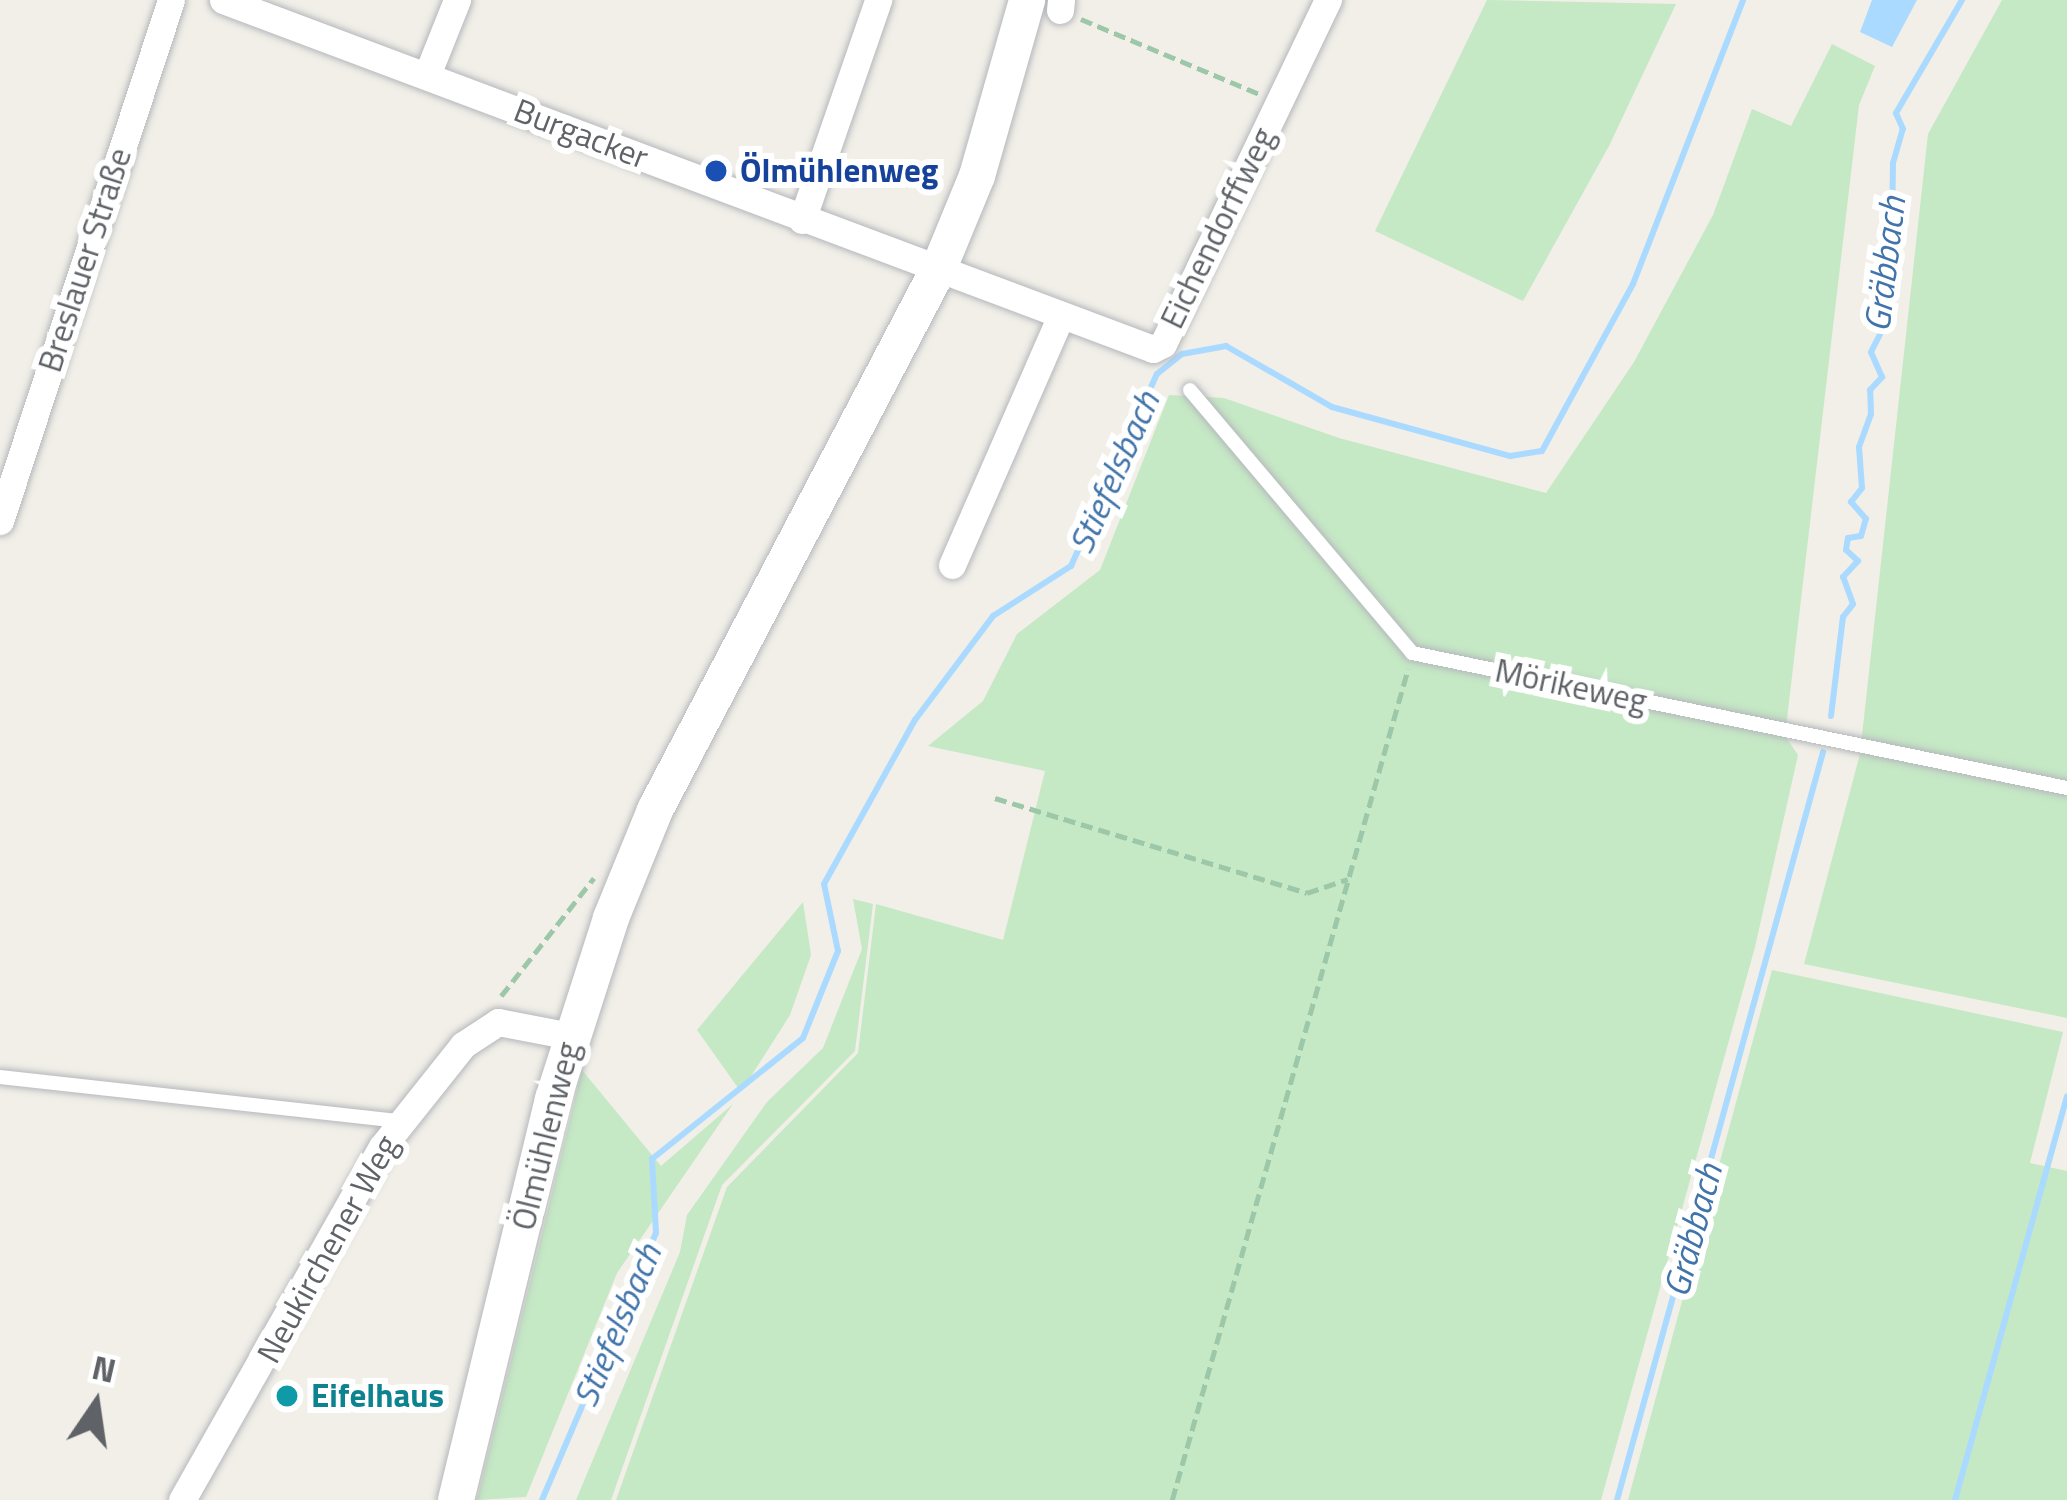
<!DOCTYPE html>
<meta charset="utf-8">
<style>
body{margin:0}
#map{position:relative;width:2067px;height:1500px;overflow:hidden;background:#f1efe8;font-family:"Titillium Web",sans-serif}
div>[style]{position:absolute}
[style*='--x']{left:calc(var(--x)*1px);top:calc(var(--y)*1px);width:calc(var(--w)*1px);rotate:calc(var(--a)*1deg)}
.green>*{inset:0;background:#c5e8c5}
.water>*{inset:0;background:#aadaff}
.stream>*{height:6px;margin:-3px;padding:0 3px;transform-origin:3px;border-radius:3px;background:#aadaff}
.path>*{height:4.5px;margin-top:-2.25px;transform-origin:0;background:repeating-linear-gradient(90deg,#9cc7a9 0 12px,transparent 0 18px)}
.roads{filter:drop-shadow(0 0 3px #b5b8bc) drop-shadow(0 0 3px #b5b8bc)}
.lane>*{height:14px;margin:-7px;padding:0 7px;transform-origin:7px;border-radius:7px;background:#fff}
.street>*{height:27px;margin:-13.5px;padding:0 13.5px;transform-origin:13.5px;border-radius:13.5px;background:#fff}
.secondary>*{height:36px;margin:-18px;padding:0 18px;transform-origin:18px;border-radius:18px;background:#fff}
.dots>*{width:33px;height:33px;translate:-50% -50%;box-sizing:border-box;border:6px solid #fff;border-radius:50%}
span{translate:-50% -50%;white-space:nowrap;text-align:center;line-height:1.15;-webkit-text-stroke:12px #fff;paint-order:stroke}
.street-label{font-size:33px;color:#5f6368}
.transit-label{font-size:33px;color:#164399;font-weight:700}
.left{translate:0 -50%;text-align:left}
.culture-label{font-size:33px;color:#0d838f;font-weight:700}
.water-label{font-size:36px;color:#4174aa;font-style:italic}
.north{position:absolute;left:36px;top:1344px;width:120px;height:120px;-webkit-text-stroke:9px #fff;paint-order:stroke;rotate:13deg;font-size:33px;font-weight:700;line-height:48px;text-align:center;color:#5f6368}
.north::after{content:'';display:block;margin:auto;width:42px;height:54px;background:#5f6368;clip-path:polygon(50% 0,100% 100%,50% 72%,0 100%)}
</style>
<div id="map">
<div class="green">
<i style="clip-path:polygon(1487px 0,1676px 4px,1609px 146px,1523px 301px,1375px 231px)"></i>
<i style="clip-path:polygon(2002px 0,2067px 0,2067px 1018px,1804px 964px,1860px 754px,1928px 134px)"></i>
<i style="clip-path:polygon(1832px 44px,1875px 66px,1859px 105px,1785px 736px,1798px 755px,1755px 947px,1601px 1500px,616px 1500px,727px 1187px,858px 1053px,876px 904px,1003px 940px,1045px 771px,928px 746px,983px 701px,1017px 634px,1100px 570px,1169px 395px,1224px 398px,1339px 438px,1546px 493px,1634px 362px,1713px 215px,1752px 109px,1791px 126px)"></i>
<i style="clip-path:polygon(853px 899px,873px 904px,855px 1051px,722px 1185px,611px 1500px,576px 1500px,680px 1252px,687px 1215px,767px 1102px,823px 1048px,862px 949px)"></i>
<i style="clip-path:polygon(803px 902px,811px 955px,790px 1015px,741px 1092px,697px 1030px)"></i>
<i style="clip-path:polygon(1772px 970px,2063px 1032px,2030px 1163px,2067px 1171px,2067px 1500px,1628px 1500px)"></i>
<i style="clip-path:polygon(582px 1070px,661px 1166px,733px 1104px,617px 1273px,526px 1497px,477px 1500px)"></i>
</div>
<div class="water">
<i style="clip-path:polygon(1872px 0,1917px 0,1892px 47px,1860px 32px)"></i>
</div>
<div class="stream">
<i style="--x:1831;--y:716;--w:100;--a:-83.1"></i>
<i style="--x:1843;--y:617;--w:16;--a:-52"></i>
<i style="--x:1853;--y:604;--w:29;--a:-110"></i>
<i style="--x:1843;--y:577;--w:22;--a:-47"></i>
<i style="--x:1858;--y:561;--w:16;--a:-137"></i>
<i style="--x:1846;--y:550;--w:12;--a:-81"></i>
<i style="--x:1848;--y:538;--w:13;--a:-9"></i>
<i style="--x:1861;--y:536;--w:18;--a:-74"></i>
<i style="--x:1866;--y:519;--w:23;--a:-131"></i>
<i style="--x:1851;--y:502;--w:18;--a:-52"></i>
<i style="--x:1862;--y:488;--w:41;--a:-94.2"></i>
<i style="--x:1859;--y:447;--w:35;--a:-70"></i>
<i style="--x:1871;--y:414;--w:24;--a:-92"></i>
<i style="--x:1870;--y:390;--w:18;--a:-47"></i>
<i style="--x:1882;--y:377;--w:27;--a:-114"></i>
<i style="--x:1871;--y:352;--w:25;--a:-63"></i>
<i style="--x:1882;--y:330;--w:35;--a:-98"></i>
<i style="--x:1877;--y:295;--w:18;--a:-56"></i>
<i style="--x:1887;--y:280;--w:33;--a:-104"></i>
<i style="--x:1879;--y:248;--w:20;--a:-49"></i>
<i style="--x:1892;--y:233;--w:70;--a:-89.2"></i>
<i style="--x:1893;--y:163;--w:35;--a:-74"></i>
<i style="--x:1903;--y:129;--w:17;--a:-114"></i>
<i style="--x:1896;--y:113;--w:131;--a:-59.7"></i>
<i style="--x:542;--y:1500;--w:290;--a:-66.9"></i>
<i style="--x:656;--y:1233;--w:74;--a:-93.1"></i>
<i style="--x:652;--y:1159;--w:193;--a:-38.7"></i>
<i style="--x:803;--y:1038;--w:94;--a:-68.1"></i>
<i style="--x:838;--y:951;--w:68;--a:-101.8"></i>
<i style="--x:824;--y:884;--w:188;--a:-61"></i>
<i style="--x:915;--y:720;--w:130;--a:-53.1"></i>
<i style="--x:993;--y:616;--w:93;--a:-32.7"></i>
<i style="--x:1071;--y:566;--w:210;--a:-65.9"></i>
<i style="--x:1157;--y:374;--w:32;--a:-39"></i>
<i style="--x:1182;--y:354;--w:45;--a:-10.3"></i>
<i style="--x:1226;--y:346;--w:122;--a:29.9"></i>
<i style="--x:1332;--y:407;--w:185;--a:15.4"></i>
<i style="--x:1510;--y:456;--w:32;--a:-9"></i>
<i style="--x:1542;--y:451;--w:190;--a:-61.4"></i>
<i style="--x:1633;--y:284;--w:305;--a:-68.8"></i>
<i style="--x:1617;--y:1500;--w:776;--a:-74.6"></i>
<i style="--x:1955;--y:1500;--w:419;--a:-74.5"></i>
</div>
<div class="path">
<i style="--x:1081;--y:19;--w:193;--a:22.8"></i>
<i style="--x:995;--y:798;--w:326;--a:16.9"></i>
<i style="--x:1307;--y:893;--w:43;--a:-18.9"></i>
<i style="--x:501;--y:996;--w:150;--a:-51.8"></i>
<i style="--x:1172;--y:1500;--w:864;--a:-74.15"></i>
</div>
<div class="roads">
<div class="lane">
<i style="--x:1190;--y:390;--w:344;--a:49.8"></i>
<i style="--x:1412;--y:653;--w:669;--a:11.65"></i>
<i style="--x:0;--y:1077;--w:402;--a:6.3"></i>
</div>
<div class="street">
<i style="--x:223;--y:0;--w:993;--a:20.57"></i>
<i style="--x:1153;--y:349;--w:11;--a:-27"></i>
<i style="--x:1163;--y:344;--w:382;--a:-64.4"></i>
<i style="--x:1060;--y:10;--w:10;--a:-84"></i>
<i style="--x:427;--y:75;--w:81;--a:-68.2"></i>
<i style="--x:802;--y:220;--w:233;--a:-70.9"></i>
<i style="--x:0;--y:521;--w:548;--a:-71.83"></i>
<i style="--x:952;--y:565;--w:270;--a:-66.4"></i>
<i style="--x:182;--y:1500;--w:406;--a:-60.5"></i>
<i style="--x:382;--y:1147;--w:130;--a:-51.5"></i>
<i style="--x:463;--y:1045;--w:42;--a:-33.3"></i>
<i style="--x:498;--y:1022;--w:74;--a:10.9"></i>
</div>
<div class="secondary">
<i style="--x:456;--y:1500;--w:413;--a:-76.4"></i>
<i style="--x:553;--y:1099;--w:190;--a:-72.2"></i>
<i style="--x:611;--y:918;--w:117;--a:-67.8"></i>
<i style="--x:655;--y:810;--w:612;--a:-62.35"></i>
<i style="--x:939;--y:268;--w:100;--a:-67.6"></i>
<i style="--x:977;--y:176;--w:183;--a:-74.1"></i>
</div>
</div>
<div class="dots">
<i style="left:716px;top:171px;background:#1a4fb4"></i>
<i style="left:287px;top:1396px;background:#0f9aa8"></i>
</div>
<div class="street-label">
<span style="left:581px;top:134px;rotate:21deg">Burgacker</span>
<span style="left:1218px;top:228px;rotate:-64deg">Eichendorffweg</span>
<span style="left:85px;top:260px;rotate:-72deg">Breslauer Straße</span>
<span style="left:1571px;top:686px;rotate:12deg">Mörikeweg</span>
<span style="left:546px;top:1136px;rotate:-76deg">Ölmühlenweg</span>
<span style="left:328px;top:1249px;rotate:-61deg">Neukirchener Weg</span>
</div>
<div class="transit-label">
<span class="left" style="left:740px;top:171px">Ölmühlenweg</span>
</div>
<div class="culture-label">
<span class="left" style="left:311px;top:1396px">Eifelhaus</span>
</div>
<div class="water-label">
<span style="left:1884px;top:264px;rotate:-83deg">Gräbbach</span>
<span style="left:1113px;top:472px;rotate:-66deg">Stiefelsbach</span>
<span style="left:1692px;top:1230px;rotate:-75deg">Gräbbach</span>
<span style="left:616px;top:1325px;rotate:-67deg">Stiefelsbach</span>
</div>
<div class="north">N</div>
</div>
